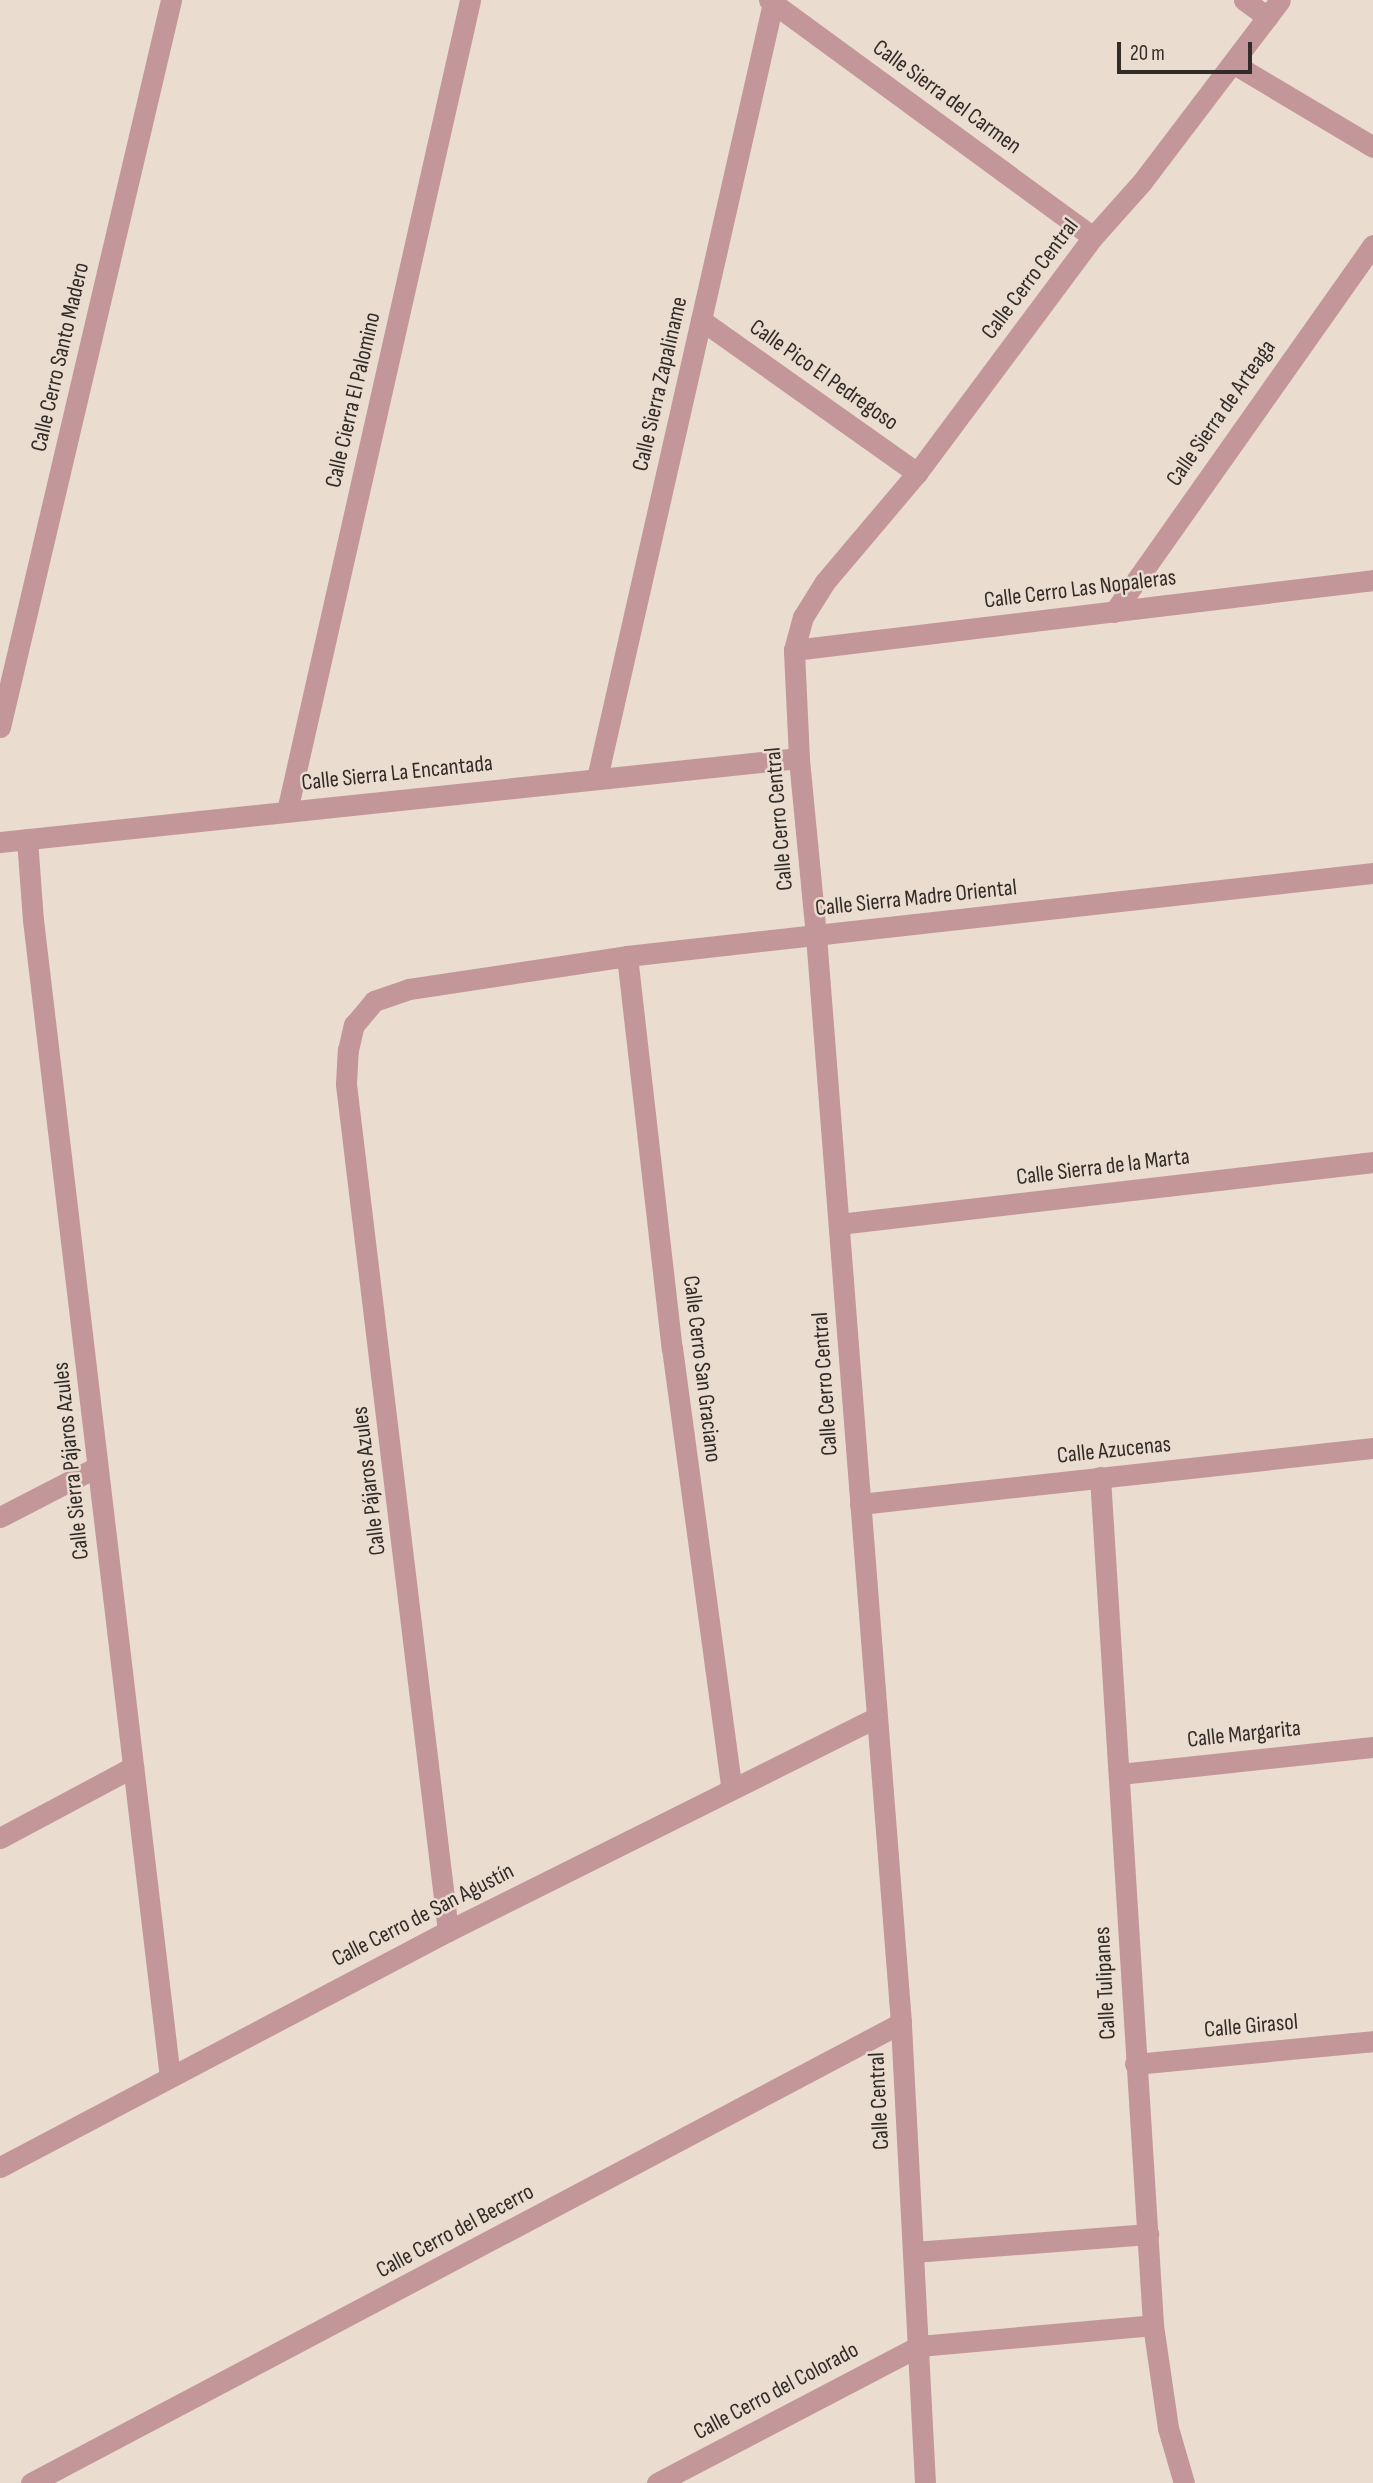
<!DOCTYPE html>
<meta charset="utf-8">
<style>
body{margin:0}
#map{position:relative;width:1373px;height:2483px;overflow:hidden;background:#ebdcd0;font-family:"Sofia Sans Condensed",sans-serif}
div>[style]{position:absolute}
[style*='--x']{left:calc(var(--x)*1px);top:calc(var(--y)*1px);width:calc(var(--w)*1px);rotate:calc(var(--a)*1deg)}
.minor>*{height:21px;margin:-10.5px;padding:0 10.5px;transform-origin:10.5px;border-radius:10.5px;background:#c39699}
span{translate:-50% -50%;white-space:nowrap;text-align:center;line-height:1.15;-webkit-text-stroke:5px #ebdcd0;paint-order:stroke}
.street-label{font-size:23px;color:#322c28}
.scale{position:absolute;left:1117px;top:42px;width:135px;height:32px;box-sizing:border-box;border:4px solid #322c28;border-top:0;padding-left:9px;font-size:21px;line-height:24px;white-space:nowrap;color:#322c28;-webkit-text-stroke:5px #ebdcd0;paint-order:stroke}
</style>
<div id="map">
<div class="minor">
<i style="--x:769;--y:0;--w:401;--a:36.2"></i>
<i style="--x:1244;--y:0;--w:29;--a:36"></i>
<i style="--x:1234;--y:64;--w:162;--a:30.8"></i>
<i style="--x:701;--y:320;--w:265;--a:35.3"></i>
<i style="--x:1114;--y:612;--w:449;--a:-54.8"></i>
<i style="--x:794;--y:650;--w:583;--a:-6.89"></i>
<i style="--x:0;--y:727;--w:747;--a:-76.76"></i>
<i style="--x:597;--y:778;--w:795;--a:-77.21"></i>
<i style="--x:287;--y:811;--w:831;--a:-77.28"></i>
<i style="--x:27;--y:839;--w:81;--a:85.8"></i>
<i style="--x:33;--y:920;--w:1165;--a:83.25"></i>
<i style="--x:0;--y:842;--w:803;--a:-6"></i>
<i style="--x:627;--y:956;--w:395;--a:83.5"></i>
<i style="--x:672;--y:1348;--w:443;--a:82.3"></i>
<i style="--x:839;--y:1224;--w:538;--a:-6.62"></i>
<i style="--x:1100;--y:1477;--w:850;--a:86.42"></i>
<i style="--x:1153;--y:2325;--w:104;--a:81.7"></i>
<i style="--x:1168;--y:2428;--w:57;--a:73.8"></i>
<i style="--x:860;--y:1504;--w:516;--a:-6.23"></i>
<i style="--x:0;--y:1517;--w:109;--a:-27.3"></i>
<i style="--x:1120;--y:1774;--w:254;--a:-6.1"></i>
<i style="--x:0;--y:1838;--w:151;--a:-28.1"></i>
<i style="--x:448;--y:1931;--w:853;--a:-96.87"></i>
<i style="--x:346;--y:1084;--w:34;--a:-87"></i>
<i style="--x:348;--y:1050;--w:26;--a:-77"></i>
<i style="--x:354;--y:1025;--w:31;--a:-50"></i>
<i style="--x:374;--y:1001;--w:37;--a:-19"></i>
<i style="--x:409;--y:989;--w:220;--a:-8.6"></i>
<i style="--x:627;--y:956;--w:751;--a:-6.35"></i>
<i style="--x:1135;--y:2064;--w:239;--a:-5.5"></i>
<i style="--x:0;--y:2167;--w:506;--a:-27.78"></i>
<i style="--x:448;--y:1931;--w:477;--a:-26.5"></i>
<i style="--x:914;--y:2252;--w:235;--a:-4.4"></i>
<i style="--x:31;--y:2483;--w:984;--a:-27.87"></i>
<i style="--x:657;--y:2483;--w:296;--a:-27.6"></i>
<i style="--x:919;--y:2346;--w:235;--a:-5.1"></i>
<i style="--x:925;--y:2483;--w:461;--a:-93"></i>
<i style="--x:901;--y:2023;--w:1090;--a:-94.47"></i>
<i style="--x:816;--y:936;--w:179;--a:-95.5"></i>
<i style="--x:799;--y:758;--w:108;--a:-92.7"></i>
<i style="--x:794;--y:650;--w:34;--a:-75"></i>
<i style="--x:803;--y:617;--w:40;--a:-58"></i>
<i style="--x:824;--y:583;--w:144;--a:-49.8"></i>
<i style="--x:917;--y:473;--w:294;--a:-53.3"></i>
<i style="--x:1093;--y:237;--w:74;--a:-48.3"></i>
<i style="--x:1142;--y:182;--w:228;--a:-52.8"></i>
</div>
<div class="street-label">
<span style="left:947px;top:97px;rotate:36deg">Calle Sierra del Carmen</span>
<span style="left:1030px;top:279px;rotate:-53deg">Calle Cerro Central</span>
<span style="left:60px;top:357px;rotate:-77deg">Calle Cerro Santo Madero</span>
<span style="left:824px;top:375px;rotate:35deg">Calle Pico El Pedregoso</span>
<span style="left:660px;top:384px;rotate:-77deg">Calle Sierra Zapaliname</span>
<span style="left:353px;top:400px;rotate:-77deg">Calle Cierra El Palomino</span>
<span style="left:1221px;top:413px;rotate:-55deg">Calle Sierra de Arteaga</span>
<span style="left:1080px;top:589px;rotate:-7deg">Calle Cerro Las Nopaleras</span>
<span style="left:397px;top:773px;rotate:-6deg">Calle Sierra La Encantada</span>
<span style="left:779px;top:819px;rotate:-95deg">Calle Cerro Central</span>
<span style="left:916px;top:898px;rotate:-6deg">Calle Sierra Madre Oriental</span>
<span style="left:1103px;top:1167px;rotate:-7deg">Calle Sierra de la Marta</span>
<span style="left:702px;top:1369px;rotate:83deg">Calle Cerro San Graciano</span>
<span style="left:825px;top:1384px;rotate:-94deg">Calle Cerro Central</span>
<span style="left:1114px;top:1450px;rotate:-6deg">Calle Azucenas</span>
<span style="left:71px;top:1461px;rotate:-96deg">Calle Sierra Pájaros Azules</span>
<span style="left:369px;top:1481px;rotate:-97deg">Calle Pájaros Azules</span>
<span style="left:1244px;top:1734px;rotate:-6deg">Calle Margarita</span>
<span style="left:423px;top:1915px;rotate:-27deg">Calle Cerro de San Agustín</span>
<span style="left:1105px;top:1983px;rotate:-93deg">Calle Tulipanes</span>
<span style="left:1251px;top:2026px;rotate:-5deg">Calle Girasol</span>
<span style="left:879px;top:2101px;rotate:-93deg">Calle Central</span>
<span style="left:455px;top:2231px;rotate:-28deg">Calle Cerro del Becerro</span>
<span style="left:776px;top:2391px;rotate:-28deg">Calle Cerro del Colorado</span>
</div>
<div class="scale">20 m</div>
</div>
